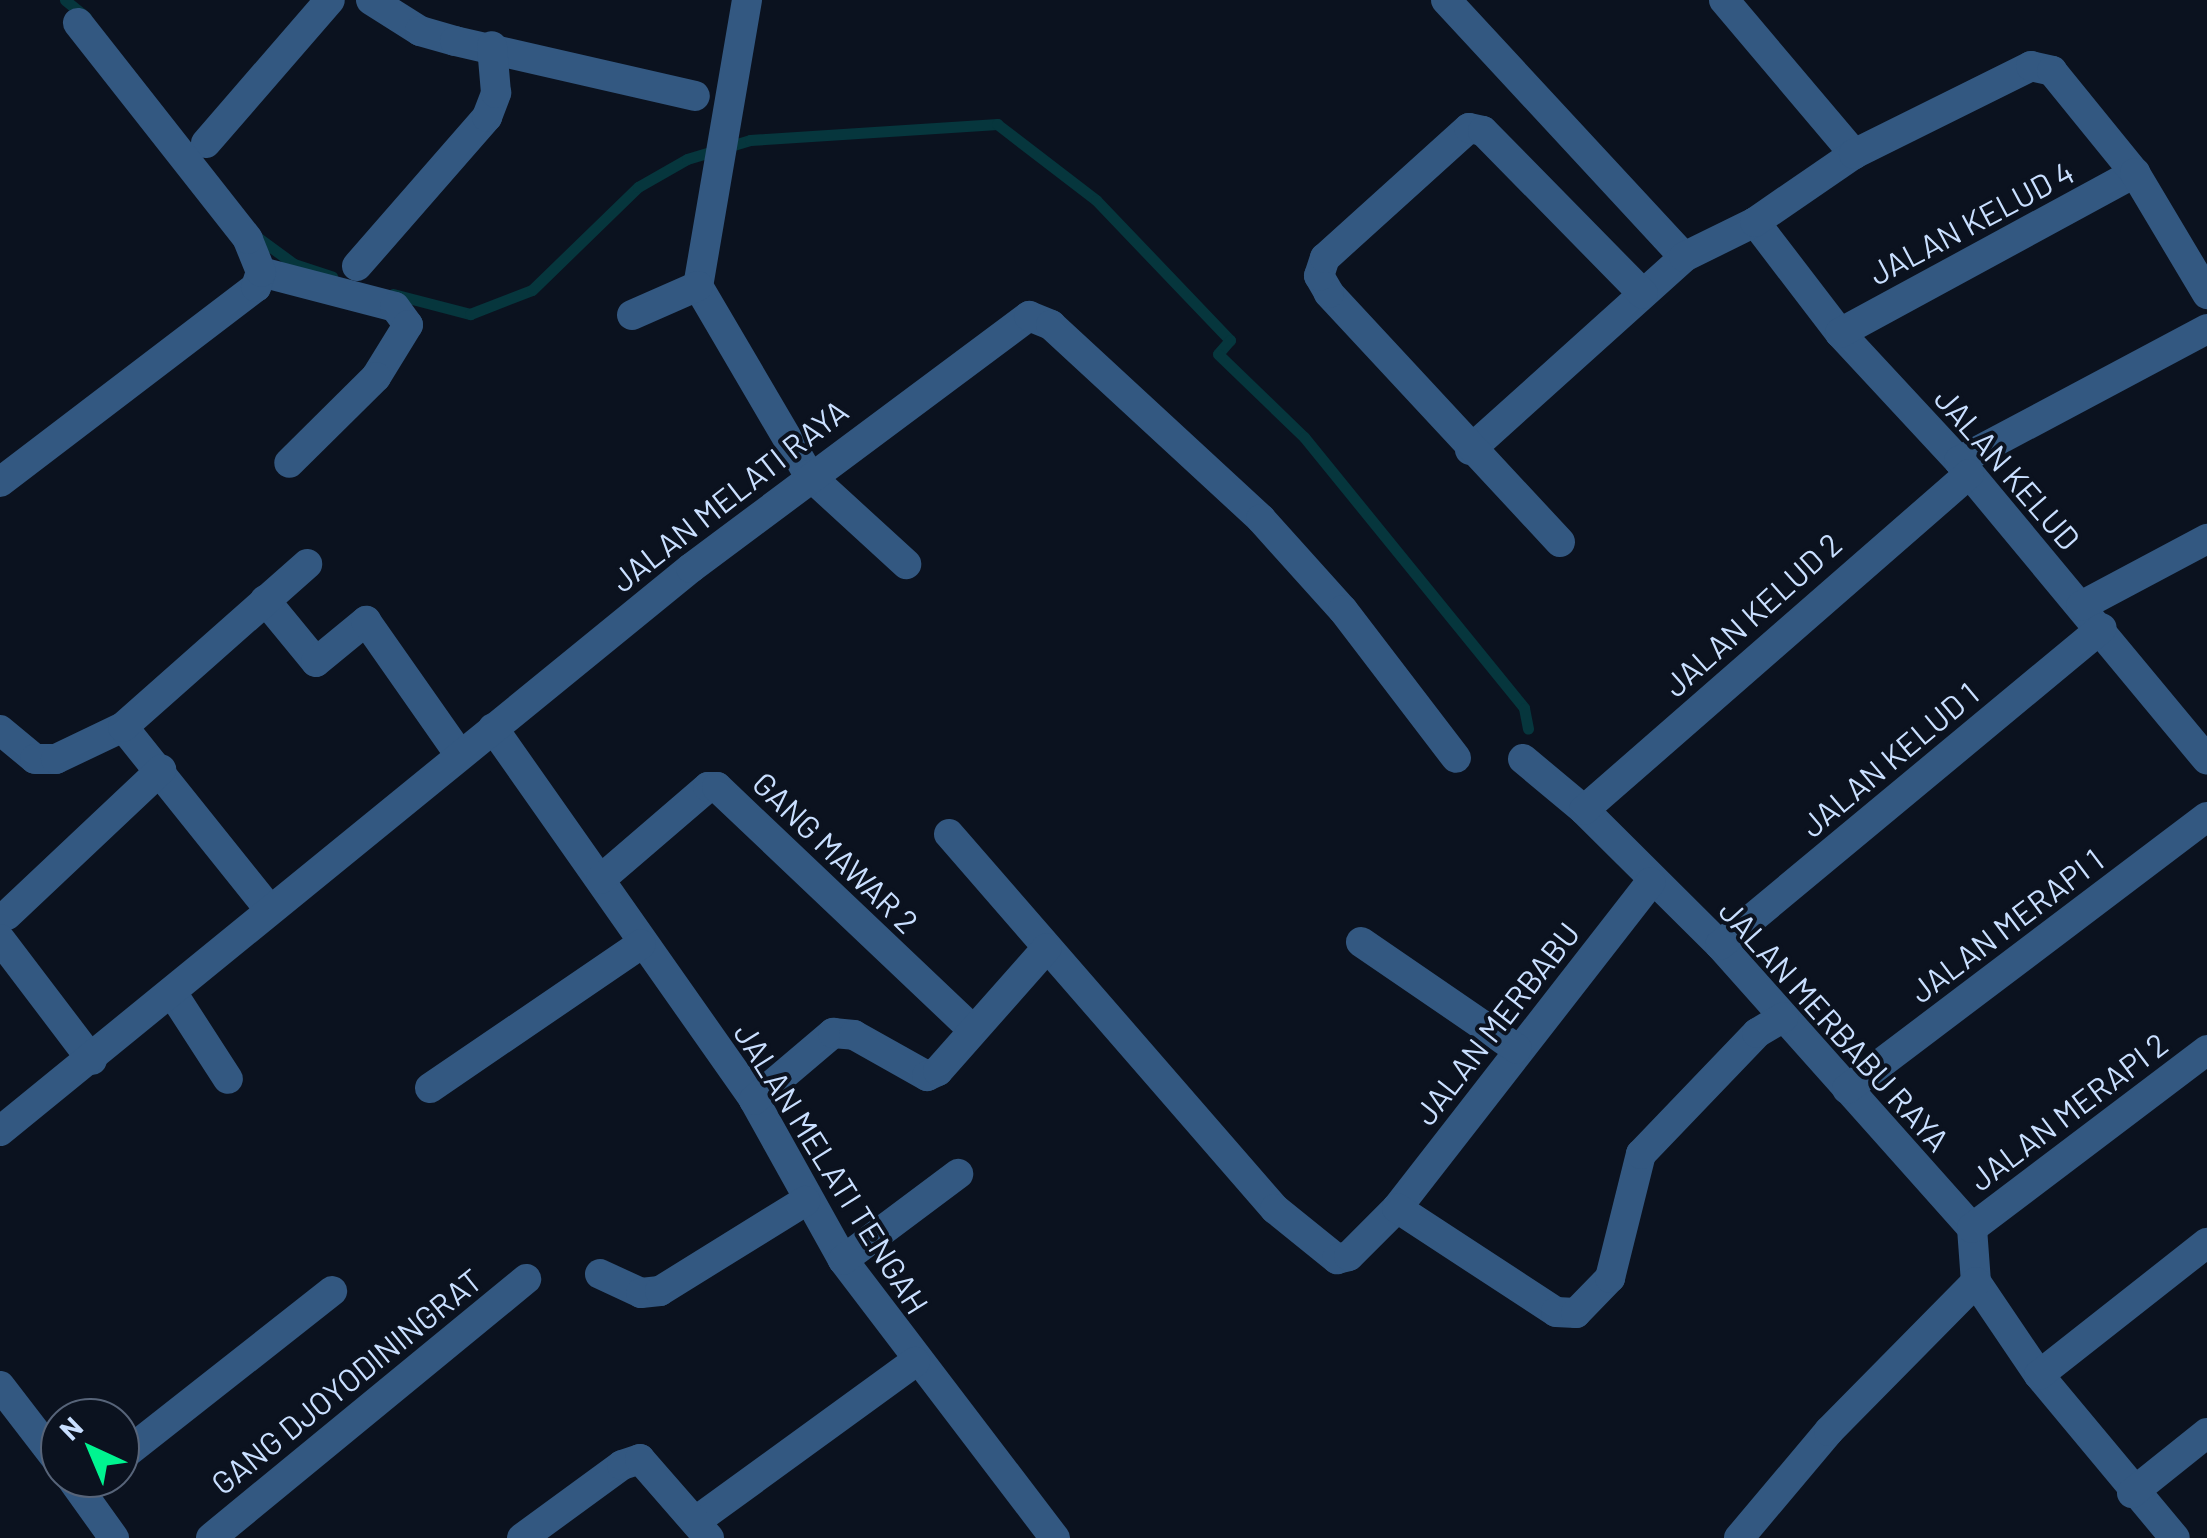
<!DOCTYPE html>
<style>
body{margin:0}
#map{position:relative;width:2207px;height:1538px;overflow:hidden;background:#0b121f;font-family:Barlow,sans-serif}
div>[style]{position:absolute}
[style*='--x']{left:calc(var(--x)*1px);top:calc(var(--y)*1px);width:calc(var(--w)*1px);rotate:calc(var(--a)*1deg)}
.stream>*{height:11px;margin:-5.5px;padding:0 5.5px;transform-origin:5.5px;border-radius:5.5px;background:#06363d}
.minor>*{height:30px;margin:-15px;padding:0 15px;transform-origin:15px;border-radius:15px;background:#335881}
span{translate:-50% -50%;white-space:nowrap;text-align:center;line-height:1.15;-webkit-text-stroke:8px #0b121f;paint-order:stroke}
.street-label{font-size:32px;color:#c9dfff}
.north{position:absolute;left:40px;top:1398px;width:100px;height:100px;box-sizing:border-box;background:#0b121f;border:2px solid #576479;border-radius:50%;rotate:316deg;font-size:28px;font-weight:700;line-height:40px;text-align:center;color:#c9dfff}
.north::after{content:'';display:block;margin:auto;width:35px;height:45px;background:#00f490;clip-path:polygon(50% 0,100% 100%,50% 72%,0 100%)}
</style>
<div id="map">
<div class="stream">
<i style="--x:65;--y:0;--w:27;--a:39"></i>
<i style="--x:257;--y:237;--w:46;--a:36.1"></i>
<i style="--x:294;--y:264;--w:40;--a:18"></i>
<i style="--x:393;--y:294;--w:80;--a:14.6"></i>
<i style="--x:470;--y:314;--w:66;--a:-21.2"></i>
<i style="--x:532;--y:290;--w:148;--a:-44.2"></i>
<i style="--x:638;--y:187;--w:56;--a:-29.7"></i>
<i style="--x:687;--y:159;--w:66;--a:-16.8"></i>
<i style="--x:750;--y:140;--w:248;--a:-3.7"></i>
<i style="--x:997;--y:124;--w:125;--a:37.5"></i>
<i style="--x:1096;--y:200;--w:194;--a:46.3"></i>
<i style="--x:1230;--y:340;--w:18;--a:131"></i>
<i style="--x:1218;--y:354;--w:120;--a:44"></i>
<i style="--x:1304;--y:437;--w:349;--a:50.9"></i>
<i style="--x:1524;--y:708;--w:21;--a:79"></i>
</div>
<div class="minor">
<i style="--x:371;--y:0;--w:58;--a:32.3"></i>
<i style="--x:420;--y:31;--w:36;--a:16"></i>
<i style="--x:455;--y:41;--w:246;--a:12.9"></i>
<i style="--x:747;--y:0;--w:290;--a:99.7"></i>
<i style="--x:698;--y:286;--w:219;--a:59.6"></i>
<i style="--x:809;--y:475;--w:132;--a:42.5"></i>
<i style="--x:1446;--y:0;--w:350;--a:47.2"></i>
<i style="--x:1724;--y:0;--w:202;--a:49.8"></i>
<i style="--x:206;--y:143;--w:189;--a:-49.1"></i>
<i style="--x:1755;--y:222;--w:140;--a:52.6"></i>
<i style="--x:1840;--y:333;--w:175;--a:47.1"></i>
<i style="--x:1959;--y:461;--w:388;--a:50.3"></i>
<i style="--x:357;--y:266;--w:198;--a:-48.9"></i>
<i style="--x:487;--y:117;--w:26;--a:-69"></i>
<i style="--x:496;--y:93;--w:47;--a:-94.9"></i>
<i style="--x:261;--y:272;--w:138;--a:14.6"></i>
<i style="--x:395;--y:307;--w:22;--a:54"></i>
<i style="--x:408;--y:325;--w:61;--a:121.6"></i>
<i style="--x:376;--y:377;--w:122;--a:135.3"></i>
<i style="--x:632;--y:315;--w:72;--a:-23.7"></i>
<i style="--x:1840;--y:333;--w:336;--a:-28.5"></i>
<i style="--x:1470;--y:450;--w:288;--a:-42"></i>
<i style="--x:1684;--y:257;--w:79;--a:-26.2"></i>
<i style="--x:1755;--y:222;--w:120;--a:-34.5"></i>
<i style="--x:1854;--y:154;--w:198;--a:-26.4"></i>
<i style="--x:2031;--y:66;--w:22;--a:13"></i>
<i style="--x:2052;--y:71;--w:132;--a:50.9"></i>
<i style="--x:2135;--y:173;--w:141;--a:59.2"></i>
<i style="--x:1959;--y:461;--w:281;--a:-28"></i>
<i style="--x:0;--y:482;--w:322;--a:-37.3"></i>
<i style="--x:256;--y:287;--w:16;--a:-72"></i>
<i style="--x:261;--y:272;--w:35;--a:-112"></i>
<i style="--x:248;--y:239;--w:275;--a:-128.2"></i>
<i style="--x:1560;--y:542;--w:340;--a:-132.9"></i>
<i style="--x:1329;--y:293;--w:20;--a:-120"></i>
<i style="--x:1319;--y:276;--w:19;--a:-72"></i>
<i style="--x:1325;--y:258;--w:194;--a:-42.1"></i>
<i style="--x:1469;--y:128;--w:14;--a:12"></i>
<i style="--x:1483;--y:131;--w:228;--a:45.5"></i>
<i style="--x:265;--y:600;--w:80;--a:50.6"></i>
<i style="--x:316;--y:662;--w:65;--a:-39.4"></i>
<i style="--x:366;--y:621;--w:162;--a:55"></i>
<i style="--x:2081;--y:606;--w:143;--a:-28"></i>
<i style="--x:493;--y:728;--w:454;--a:54.9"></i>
<i style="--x:754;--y:1100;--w:183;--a:60.9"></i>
<i style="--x:843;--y:1260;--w:350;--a:52.7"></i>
<i style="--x:0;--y:730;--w:45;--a:39.6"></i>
<i style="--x:35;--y:759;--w:21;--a:0"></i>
<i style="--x:56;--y:759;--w:74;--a:-25.5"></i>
<i style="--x:1523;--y:759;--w:80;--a:39.9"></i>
<i style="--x:1584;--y:810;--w:192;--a:44.8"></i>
<i style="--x:1720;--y:945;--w:379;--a:48.3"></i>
<i style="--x:1972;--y:1228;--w:54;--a:85.8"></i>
<i style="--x:1976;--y:1282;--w:112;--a:55.9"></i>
<i style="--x:2039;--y:1375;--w:212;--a:50.2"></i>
<i style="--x:1584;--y:810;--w:511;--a:-41.11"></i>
<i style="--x:949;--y:834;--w:497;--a:49"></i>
<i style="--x:1275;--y:1209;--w:80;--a:38.9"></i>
<i style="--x:1337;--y:1259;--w:12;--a:-14"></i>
<i style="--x:1349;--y:1256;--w:68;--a:-45"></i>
<i style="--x:1397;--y:1208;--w:413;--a:-52.1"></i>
<i style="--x:601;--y:879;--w:141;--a:-40.7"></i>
<i style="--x:708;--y:787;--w:9;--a:0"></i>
<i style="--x:717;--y:787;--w:352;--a:43.5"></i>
<i style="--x:269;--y:909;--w:233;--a:-128.7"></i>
<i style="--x:123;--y:727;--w:246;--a:-41.5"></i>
<i style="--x:7;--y:915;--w:212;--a:-43.3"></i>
<i style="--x:0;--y:939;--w:152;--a:52.8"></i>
<i style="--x:1361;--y:942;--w:189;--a:34.4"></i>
<i style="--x:1720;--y:945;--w:496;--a:-39.7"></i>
<i style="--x:173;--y:994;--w:101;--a:57.1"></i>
<i style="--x:430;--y:1088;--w:255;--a:-34.3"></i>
<i style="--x:1847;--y:1089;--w:451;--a:-37.1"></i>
<i style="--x:754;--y:1100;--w:104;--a:-40.3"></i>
<i style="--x:833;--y:1033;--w:21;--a:5"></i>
<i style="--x:854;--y:1035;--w:84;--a:29.3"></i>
<i style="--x:927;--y:1076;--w:12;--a:-24"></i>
<i style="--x:938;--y:1071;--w:164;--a:-48.5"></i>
<i style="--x:0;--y:1131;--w:891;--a:-39.17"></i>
<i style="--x:691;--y:568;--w:422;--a:-36.7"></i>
<i style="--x:1029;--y:316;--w:24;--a:22"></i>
<i style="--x:1051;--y:325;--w:286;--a:42.7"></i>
<i style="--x:1261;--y:519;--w:122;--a:48"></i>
<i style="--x:1343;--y:610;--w:186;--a:52.6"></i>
<i style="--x:1397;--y:1208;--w:190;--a:33.2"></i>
<i style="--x:1556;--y:1312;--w:20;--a:3"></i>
<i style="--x:1576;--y:1313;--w:49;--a:-45.8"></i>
<i style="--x:1610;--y:1278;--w:128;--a:-76"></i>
<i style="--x:1641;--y:1154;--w:168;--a:-46.2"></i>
<i style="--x:1757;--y:1033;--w:31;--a:-31"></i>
<i style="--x:1972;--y:1228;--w:295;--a:-37.1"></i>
<i style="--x:843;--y:1260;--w:144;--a:-36.8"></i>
<i style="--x:600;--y:1274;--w:45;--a:24.9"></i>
<i style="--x:641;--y:1293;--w:19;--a:-6"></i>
<i style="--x:660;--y:1291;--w:171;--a:-31.8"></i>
<i style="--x:2039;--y:1375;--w:214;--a:-38.2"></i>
<i style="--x:0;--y:1386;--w:98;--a:52.4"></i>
<i style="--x:120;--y:1458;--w:270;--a:-38.2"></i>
<i style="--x:71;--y:1478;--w:74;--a:54.4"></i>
<i style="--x:2132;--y:1493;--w:96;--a:-38.7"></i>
<i style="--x:696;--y:1521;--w:271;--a:-36"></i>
<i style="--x:211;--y:1538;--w:408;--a:-39.4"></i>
<i style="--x:522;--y:1538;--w:124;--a:-36.1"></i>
<i style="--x:622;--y:1465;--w:19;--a:-18"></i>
<i style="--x:640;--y:1459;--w:105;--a:48.9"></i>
<i style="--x:1739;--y:1538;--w:140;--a:-49.9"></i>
<i style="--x:1829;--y:1431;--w:209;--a:-45.4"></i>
</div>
<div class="street-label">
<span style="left:1971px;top:222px;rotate:-28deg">JALAN KELUD 4</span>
<span style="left:2008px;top:468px;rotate:49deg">JALAN KELUD</span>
<span style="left:729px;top:495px;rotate:-38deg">JALAN MELATI RAYA</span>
<span style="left:1752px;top:614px;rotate:-42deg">JALAN KELUD 2</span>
<span style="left:1889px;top:759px;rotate:-40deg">JALAN KELUD 1</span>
<span style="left:836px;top:852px;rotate:44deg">GANG MAWAR 2</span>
<span style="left:2006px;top:925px;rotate:-37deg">JALAN MERAPI 1</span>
<span style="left:1496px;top:1023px;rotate:-52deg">JALAN MERBABU</span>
<span style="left:1835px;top:1025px;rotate:48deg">JALAN MERBABU RAYA</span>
<span style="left:2068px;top:1111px;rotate:-37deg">JALAN MERAPI 2</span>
<span style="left:832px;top:1168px;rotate:58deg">JALAN MELATI TENGAH</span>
<span style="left:346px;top:1381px;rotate:-39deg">GANG DJOYODININGRAT</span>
</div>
<div class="north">N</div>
</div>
